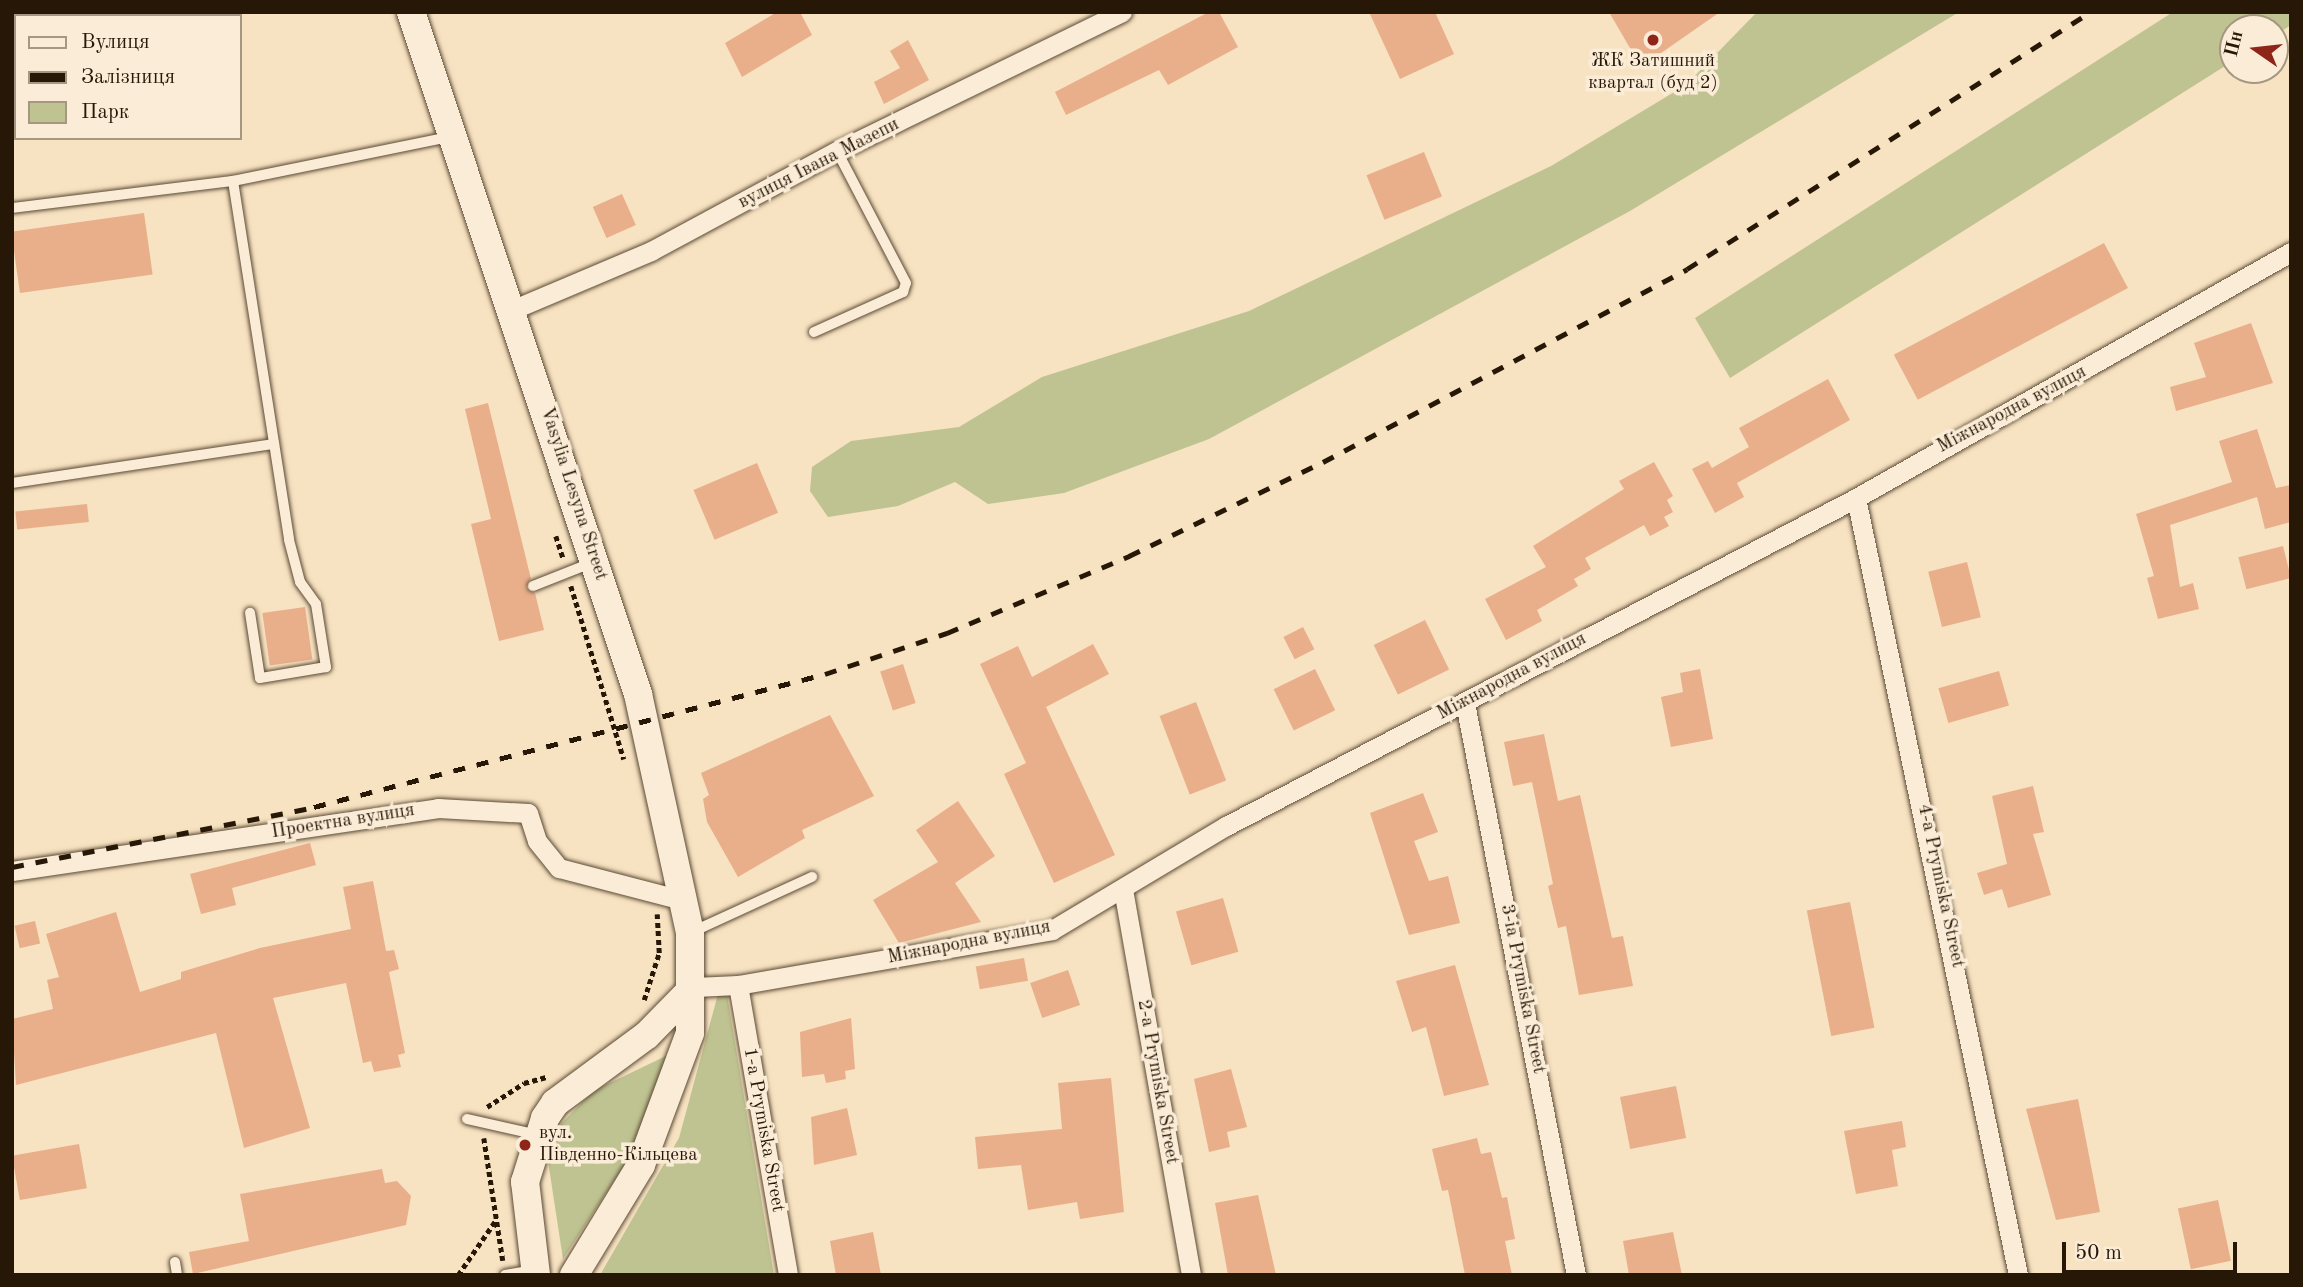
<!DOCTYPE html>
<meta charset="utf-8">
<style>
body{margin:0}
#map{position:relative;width:2303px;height:1287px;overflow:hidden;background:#f7e2c1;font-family:"Old Standard TT",serif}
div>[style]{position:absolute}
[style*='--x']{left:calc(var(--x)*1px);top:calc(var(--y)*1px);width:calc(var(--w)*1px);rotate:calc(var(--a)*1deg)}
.green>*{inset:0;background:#bfc391}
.building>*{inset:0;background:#e9af8b;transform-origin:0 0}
.path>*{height:4.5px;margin-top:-2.25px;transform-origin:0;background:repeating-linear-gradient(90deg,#271706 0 5px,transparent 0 8.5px)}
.roads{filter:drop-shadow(0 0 2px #5b4a35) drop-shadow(0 0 2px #5b4a35)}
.lane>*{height:10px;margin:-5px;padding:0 5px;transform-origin:5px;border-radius:5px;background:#faecd7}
.street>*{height:19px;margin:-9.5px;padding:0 9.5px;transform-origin:9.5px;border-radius:9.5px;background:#faecd7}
.secondary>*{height:28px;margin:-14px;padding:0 14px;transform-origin:14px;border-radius:14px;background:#faecd7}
.rail>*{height:5px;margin-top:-2.5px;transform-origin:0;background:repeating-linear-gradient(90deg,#271706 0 12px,transparent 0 24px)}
.dots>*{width:19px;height:19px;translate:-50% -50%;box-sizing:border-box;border:4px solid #faecd7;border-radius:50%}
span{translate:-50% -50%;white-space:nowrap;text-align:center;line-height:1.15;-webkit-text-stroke:7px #faecd7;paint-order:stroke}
.poi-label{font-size:19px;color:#271706}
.left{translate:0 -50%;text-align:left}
.street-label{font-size:19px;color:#271706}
.frame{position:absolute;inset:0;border:14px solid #271706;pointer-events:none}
.legend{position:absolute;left:14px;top:14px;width:228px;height:126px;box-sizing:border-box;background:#faecd7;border:2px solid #a69783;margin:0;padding:9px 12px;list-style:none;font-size:21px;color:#271706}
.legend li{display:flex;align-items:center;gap:14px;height:35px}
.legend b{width:35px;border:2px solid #a69783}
.north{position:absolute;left:2219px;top:14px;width:70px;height:70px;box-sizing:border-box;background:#faecd7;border:2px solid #a69783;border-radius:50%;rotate:284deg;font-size:19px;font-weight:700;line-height:28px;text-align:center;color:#271706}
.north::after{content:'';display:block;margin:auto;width:24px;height:32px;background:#8f2418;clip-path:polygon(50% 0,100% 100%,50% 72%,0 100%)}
.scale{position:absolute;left:2062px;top:1242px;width:175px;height:32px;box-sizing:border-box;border:4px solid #271706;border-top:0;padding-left:9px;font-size:21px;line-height:24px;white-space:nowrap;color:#271706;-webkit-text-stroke:5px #faecd7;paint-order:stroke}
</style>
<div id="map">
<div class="green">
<i style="clip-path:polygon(1757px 12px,1959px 12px,1630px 211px,1209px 439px,1064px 493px,988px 504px,955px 482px,898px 506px,828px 517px,810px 491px,812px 467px,851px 441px,959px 427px,1042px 377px,1249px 311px,1551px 166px,1686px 85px)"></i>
<i style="clip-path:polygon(2173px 12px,2291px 12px,2291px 25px,2275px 35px,2275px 28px,2233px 28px,2233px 61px,1730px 378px,1695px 318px)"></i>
<i style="clip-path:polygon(718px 994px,727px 995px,774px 1275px,600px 1275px,679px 1138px)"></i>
<i style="clip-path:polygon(670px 1054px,635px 1149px,563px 1259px,548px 1161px,556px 1129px,593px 1091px)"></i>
</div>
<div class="building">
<i style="clip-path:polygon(777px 12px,800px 12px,812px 35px,742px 77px,725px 43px)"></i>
<i style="clip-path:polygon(1209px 12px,1219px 12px,1238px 47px,1168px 85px,1159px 70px,1066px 115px,1055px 92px)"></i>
<i style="clip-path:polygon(1369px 12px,1435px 12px,1454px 54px,1400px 79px)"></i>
<i style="clip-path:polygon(1609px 12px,1720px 12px,1641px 67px)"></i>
<i style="clip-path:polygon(908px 40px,929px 80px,884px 104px,874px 82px,900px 68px,890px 51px)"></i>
<i style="left:1424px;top:152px;width:48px;height:62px;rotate:68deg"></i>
<i style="left:622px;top:194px;width:34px;height:32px;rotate:66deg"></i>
<i style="left:144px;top:213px;width:62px;height:134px;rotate:82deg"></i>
<i style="left:2104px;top:243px;width:51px;height:238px;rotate:62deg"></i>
<i style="clip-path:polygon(2251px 323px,2273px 383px,2176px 411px,2170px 387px,2206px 377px,2194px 343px)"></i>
<i style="clip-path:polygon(1828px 379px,1850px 420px,1737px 483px,1744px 497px,1715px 513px,1692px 469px,1708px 461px,1712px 468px,1749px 447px,1739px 428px)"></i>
<i style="clip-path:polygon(488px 403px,531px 579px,526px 588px,535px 593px,544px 630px,499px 641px,471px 524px,491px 519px,465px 409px)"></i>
<i style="clip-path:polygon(2257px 429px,2276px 488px,2291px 485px,2291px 522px,2265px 529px,2257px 497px,2170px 525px,2180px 587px,2193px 583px,2199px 609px,2158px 619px,2147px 578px,2154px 576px,2136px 514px,2232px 482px,2219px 441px)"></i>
<i style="clip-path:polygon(1654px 462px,1673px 496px,1667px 500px,1673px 512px,1664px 517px,1669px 526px,1650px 536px,1644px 525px,1585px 558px,1591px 569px,1574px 579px,1578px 586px,1537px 610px,1542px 621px,1506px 640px,1485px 599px,1546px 567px,1533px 546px,1624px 489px,1619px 481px)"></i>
<i style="left:757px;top:463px;width:54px;height:69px;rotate:67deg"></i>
<i style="left:87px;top:504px;width:18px;height:72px;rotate:84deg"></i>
<i style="left:2283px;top:546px;width:33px;height:46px;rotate:76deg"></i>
<i style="left:1967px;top:562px;width:57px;height:40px;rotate:76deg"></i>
<i style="left:305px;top:607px;width:53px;height:43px;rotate:82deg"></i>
<i style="left:1425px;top:620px;width:55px;height:57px;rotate:64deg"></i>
<i style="left:1303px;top:627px;width:25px;height:22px;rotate:63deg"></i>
<i style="clip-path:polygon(1093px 644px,1109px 674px,1046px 707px,1115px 855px,1054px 883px,1004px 774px,1026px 763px,980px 664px,1018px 646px,1032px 677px)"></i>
<i style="left:903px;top:664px;width:41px;height:24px;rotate:72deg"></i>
<i style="left:1315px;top:669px;width:46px;height:46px;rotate:64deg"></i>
<i style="clip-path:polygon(1700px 669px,1713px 739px,1671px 747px,1661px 697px,1683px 692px,1680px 673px)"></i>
<i style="left:1999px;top:671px;width:36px;height:63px;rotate:74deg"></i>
<i style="left:1196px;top:702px;width:84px;height:39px;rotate:69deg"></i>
<i style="clip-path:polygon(830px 715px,874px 796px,802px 830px,805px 838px,738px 877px,707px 822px,703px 799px,709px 795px,701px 773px)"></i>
<i style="clip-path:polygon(1544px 734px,1558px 801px,1580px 795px,1612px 938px,1623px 936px,1633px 986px,1579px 995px,1566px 926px,1558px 928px,1548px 886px,1553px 884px,1532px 782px,1513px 786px,1504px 742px)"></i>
<i style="clip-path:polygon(2033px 786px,2044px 832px,2033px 834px,2051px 895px,2008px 908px,2002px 889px,1984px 895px,1977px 873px,2007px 864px,1992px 796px)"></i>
<i style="clip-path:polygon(1423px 793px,1438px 832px,1414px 841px,1429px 881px,1448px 876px,1460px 923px,1409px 935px,1370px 813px)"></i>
<i style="clip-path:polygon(958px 801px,995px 856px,955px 883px,981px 922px,899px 943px,873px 900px,938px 862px,916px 830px)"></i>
<i style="clip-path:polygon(310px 843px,316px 865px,232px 888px,236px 905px,201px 914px,190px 874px)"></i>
<i style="clip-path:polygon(373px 881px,386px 951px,394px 950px,399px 969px,389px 972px,405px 1053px,398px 1055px,401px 1067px,374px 1072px,371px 1061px,363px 1063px,346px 983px,273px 998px,310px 1128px,244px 1148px,216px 1033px,16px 1085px,12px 1019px,53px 1009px,47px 980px,59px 977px,46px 934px,116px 912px,140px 992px,181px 979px,181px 972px,260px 948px,351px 929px,343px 887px)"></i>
<i style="left:1223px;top:898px;width:56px;height:49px;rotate:74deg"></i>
<i style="left:1850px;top:902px;width:128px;height:44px;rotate:79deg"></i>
<i style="left:35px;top:921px;width:23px;height:21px;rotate:77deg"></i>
<i style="left:1024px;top:958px;width:23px;height:49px;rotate:80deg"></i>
<i style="clip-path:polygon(1455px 965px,1489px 1085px,1444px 1096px,1426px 1027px,1412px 1032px,1396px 981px)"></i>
<i style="left:1068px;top:970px;width:37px;height:40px;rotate:71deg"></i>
<i style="clip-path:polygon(851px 1018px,855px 1069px,845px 1071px,846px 1079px,826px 1083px,824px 1074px,802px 1077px,800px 1032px)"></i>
<i style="clip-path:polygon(1231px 1069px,1247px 1127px,1227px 1132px,1230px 1147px,1209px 1152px,1194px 1079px)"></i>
<i style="clip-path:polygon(1111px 1078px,1124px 1212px,1080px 1219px,1077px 1202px,1028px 1210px,1021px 1165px,978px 1169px,975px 1137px,1062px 1129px,1058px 1083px)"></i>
<i style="left:1676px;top:1086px;width:53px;height:57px;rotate:79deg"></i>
<i style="clip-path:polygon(2078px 1099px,2100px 1212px,2056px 1220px,2026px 1109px)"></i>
<i style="clip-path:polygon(847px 1108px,857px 1155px,814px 1165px,811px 1117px)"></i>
<i style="clip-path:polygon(1902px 1121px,1906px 1147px,1892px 1150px,1898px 1186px,1856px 1194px,1844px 1131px)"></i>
<i style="clip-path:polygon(1477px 1138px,1481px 1154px,1491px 1152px,1502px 1198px,1507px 1197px,1515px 1239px,1505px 1241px,1512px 1275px,1465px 1275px,1448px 1190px,1442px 1191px,1432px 1149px)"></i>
<i style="left:79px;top:1144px;width:45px;height:68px;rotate:80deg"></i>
<i style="clip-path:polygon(382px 1169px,385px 1183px,397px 1181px,411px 1196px,406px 1225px,193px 1274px,189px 1252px,249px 1241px,240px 1194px)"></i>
<i style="clip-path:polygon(1258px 1195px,1276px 1275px,1228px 1275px,1215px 1203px)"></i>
<i style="left:2218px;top:1200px;width:62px;height:41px;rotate:78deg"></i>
<i style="clip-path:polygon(873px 1232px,881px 1275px,836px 1275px,830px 1241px)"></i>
<i style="clip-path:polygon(1673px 1232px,1682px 1275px,1629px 1275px,1623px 1241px)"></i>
</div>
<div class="path">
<i style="--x:556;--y:536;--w:23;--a:72"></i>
<i style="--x:571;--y:586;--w:181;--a:73"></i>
<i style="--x:644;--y:1000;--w:49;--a:-72.3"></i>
<i style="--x:659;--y:953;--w:39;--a:-93"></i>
<i style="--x:487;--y:1107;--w:44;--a:-33"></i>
<i style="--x:524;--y:1083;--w:24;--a:-15"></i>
<i style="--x:484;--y:1138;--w:124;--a:81.2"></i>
<i style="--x:458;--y:1275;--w:67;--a:-55.4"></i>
</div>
<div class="roads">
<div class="lane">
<i style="--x:60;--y:12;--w:4;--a:90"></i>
<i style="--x:233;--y:181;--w:363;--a:81.1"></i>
<i style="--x:289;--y:540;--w:43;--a:75.3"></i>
<i style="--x:300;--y:582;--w:27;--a:54"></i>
<i style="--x:316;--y:604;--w:64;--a:81"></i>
<i style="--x:326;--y:667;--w:67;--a:170.5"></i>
<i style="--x:260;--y:678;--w:66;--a:-98.7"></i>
<i style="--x:12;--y:208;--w:223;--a:-7"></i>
<i style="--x:233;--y:181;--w:221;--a:-11.5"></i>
<i style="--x:814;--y:332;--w:98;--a:-24.2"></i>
<i style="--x:903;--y:292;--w:9;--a:-72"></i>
<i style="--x:906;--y:283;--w:149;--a:-117.6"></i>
<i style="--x:12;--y:483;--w:265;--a:-8.5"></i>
<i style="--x:533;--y:586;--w:62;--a:-21.6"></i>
<i style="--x:694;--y:931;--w:130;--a:-24.6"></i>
<i style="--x:467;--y:1119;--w:73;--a:12.7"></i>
<i style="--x:175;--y:1262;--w:13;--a:81"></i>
<i style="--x:505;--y:1275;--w:27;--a:-10"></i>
</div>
<div class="street">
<i style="--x:514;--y:309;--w:149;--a:-22.9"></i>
<i style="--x:651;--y:251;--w:211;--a:-28.3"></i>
<i style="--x:837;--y:151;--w:317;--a:-26"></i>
<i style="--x:1856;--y:498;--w:794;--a:78.22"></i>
<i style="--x:1465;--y:703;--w:583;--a:79.02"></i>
<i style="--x:12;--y:871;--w:431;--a:-8.4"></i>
<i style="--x:438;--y:808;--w:90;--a:3.2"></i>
<i style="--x:528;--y:813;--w:29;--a:72"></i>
<i style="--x:537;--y:841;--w:35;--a:51"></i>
<i style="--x:559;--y:868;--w:127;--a:14.6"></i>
<i style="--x:1123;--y:889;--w:392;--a:80"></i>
<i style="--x:738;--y:985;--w:294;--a:80.2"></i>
<i style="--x:694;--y:987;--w:44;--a:-2.6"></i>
<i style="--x:738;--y:985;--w:319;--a:-9.9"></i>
<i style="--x:1052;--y:930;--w:203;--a:-30.9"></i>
<i style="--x:1226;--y:826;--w:710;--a:-27.5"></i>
<i style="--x:1856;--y:498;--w:500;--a:-29.5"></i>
</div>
<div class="secondary">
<i style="--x:411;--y:12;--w:719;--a:71.59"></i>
<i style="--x:638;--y:694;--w:244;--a:77.7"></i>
<i style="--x:690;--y:932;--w:101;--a:90"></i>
<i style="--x:690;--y:1033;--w:141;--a:110.4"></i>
<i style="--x:641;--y:1165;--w:129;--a:121.3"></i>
<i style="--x:536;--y:1275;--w:94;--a:-96.7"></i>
<i style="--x:525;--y:1182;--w:67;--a:-72.6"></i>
<i style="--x:545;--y:1118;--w:18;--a:-56"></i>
<i style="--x:555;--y:1103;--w:114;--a:-36.5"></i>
<i style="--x:647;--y:1035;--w:67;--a:-45.6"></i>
</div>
</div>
<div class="rail">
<i style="--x:12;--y:867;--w:308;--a:-11.2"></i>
<i style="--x:314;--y:807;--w:528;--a:-14.59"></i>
<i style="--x:825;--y:674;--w:129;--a:-18.6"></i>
<i style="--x:947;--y:633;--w:198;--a:-22.9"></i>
<i style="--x:1129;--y:556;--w:216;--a:-25.9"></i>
<i style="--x:1323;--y:462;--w:412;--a:-27.9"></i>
<i style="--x:1687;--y:269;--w:478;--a:-32.5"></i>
</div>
<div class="dots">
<i style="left:1653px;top:40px;background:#8f2418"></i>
<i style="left:525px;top:1145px;background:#8f2418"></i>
</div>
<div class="poi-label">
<span style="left:1653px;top:73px">ЖК Затишний<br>квартал (буд 2)</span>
<span class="left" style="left:539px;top:1145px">вул.<br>Південно-Кільцева</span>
</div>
<div class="street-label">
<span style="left:819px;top:164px;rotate:-27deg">вулиця Івана Мазепи</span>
<span style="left:2012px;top:410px;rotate:-28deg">Міжнародна вулиця</span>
<span style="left:573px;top:494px;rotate:72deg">Vasylia Lesyna Street</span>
<span style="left:1512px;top:677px;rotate:-28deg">Міжнародна вулиця</span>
<span style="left:343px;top:822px;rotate:-9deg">Проектна вулиця</span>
<span style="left:1940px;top:886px;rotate:78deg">4-a Prymiska Street</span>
<span style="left:969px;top:943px;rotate:-11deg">Міжнародна вулиця</span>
<span style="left:1522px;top:989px;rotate:79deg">3-ia Prymiska Street</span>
<span style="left:1157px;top:1082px;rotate:80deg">2-a Prymiska Street</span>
<span style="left:763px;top:1130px;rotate:80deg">1-a Prymiska Street</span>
</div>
<div class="frame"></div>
<ul class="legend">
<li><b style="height:9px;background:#faecd7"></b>Вулиця</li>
<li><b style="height:9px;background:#271706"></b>Залізниця</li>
<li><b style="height:19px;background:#bfc391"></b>Парк</li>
</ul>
<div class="north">Пн</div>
<div class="scale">50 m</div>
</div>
